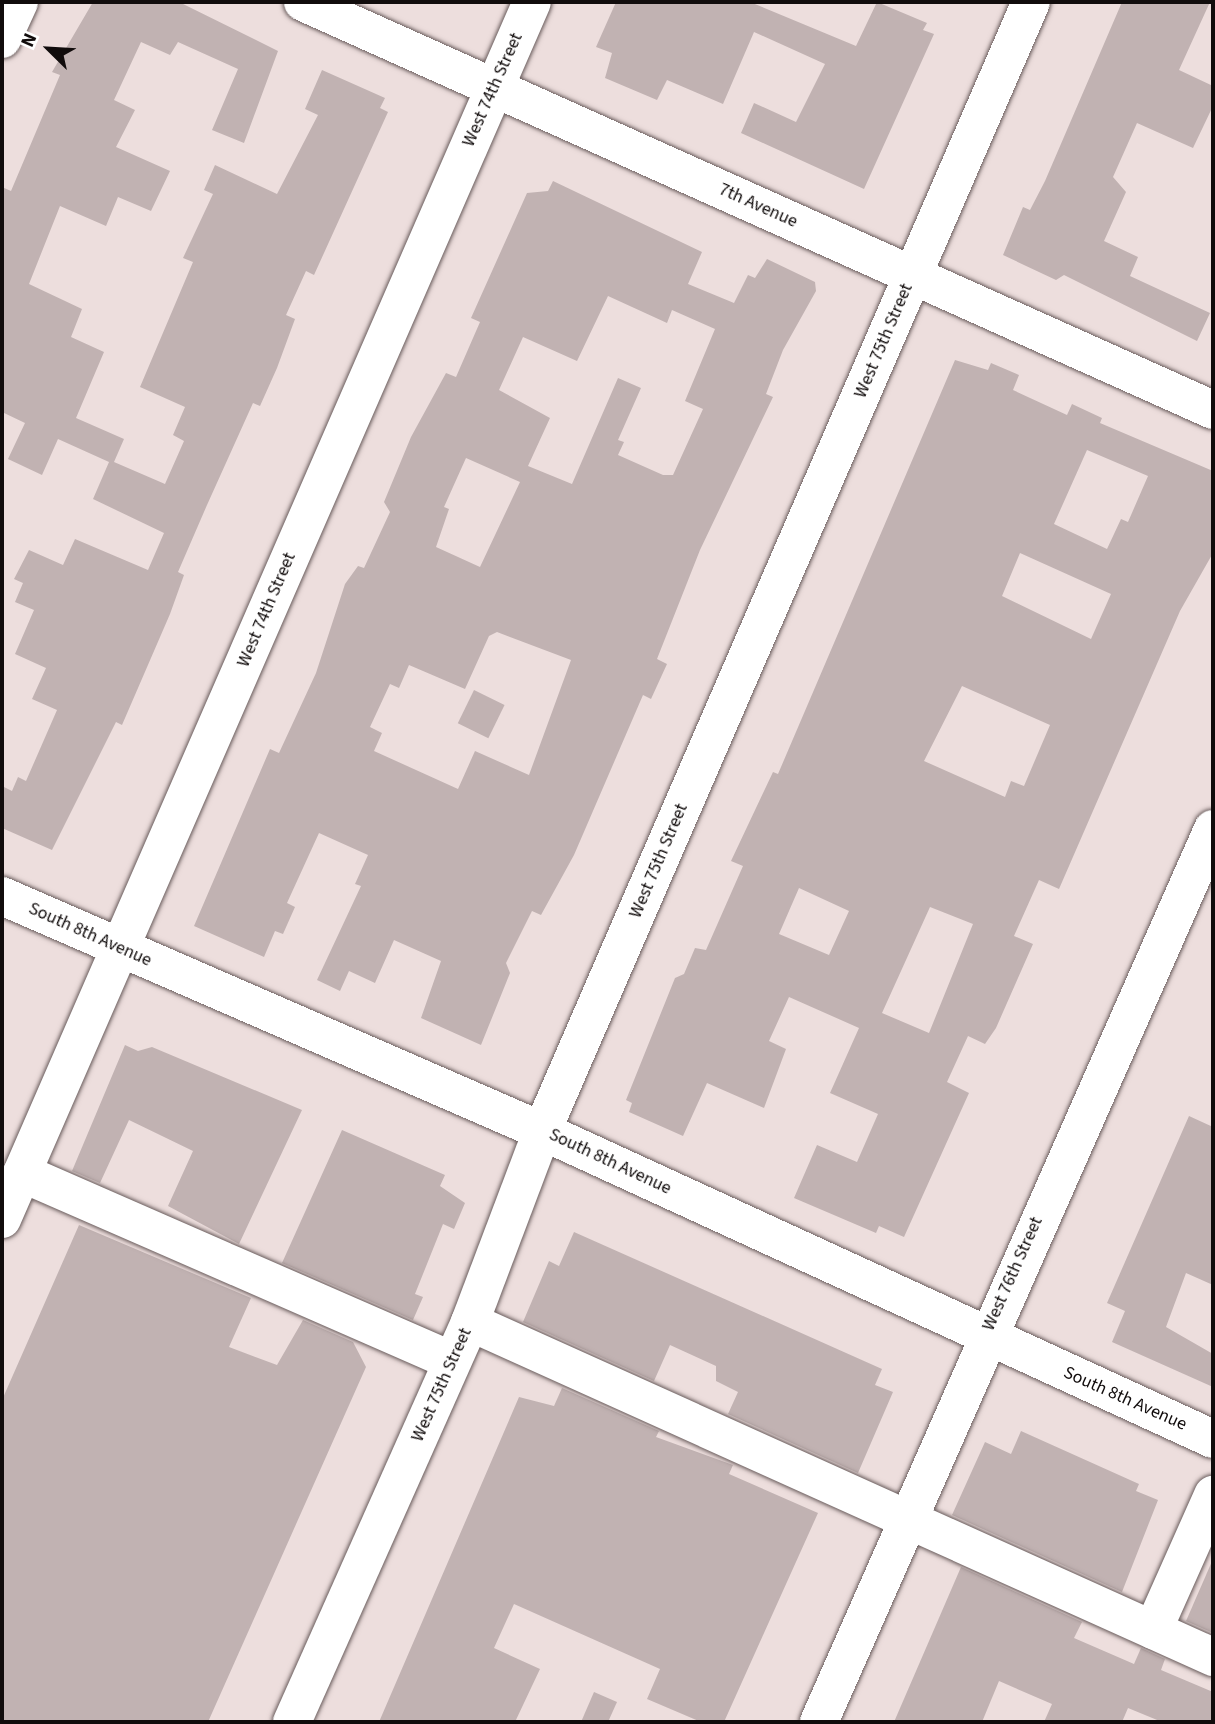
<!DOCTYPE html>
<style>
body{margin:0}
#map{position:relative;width:1215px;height:1724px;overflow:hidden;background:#eddedd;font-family:"Source Sans 3",sans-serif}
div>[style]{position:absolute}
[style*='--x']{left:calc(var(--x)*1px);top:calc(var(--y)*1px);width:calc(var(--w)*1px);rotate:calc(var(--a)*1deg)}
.building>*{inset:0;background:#c1b2b2;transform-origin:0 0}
.roads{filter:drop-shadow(0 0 2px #685b5b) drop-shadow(0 0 2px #685b5b)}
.minor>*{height:38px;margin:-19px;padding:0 19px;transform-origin:19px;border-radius:19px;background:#fff}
span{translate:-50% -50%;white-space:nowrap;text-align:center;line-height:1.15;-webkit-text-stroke:6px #fff;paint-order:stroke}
.street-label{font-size:18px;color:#110c0c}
.frame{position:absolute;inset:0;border:4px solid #110c0c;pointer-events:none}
.north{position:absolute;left:14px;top:14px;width:70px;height:70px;-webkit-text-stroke:5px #fff;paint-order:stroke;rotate:294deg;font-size:19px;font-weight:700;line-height:28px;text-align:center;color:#110c0c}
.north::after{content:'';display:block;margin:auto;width:24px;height:32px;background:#110c0c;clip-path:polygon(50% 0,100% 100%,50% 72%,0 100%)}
</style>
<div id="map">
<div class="building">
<i style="clip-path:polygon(93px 2px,179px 2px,278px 51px,244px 143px,212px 130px,238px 69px,178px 42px,170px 55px,141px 42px,114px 100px,135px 110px,116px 147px,170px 171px,151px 211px,118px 197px,106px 226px,60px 206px,29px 284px,82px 309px,71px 337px,104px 352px,76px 418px,124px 439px,114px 462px,165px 484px,184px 441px,173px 435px,185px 407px,140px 387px,193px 262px,183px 258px,213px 194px,204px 190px,215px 165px,277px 194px,318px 115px,305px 109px,322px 70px,385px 98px,380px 108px,388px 112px,314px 275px,306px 271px,286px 315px,295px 319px,277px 368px,260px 406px,253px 403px,207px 505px,178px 572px,184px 575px,170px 614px,122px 725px,116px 722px,52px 850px,2px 828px,2px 786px,12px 791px,18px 777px,26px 781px,57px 710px,32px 699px,46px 668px,15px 654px,34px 610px,15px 602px,23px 583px,14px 579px,29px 550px,63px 565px,75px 539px,148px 570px,164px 533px,93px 499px,109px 462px,58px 439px,42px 475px,8px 459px,25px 423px,2px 412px,2px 187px,11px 191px,60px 75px,52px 72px)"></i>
<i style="clip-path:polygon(616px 2px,750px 2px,856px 46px,877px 2px,927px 23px,923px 30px,934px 34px,864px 189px,741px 133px,754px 103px,796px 122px,825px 64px,754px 32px,723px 104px,667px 80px,657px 100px,605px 78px,612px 53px,596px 47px)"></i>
<i style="clip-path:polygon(1122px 2px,1210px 2px,1179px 70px,1213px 86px,1213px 106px,1193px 148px,1137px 123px,1113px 177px,1126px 192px,1104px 241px,1138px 257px,1130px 276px,1210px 313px,1197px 341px,1064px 275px,1056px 280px,1003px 255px,1023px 207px,1030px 210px,1045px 181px)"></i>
<i style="clip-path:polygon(evenodd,553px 181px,702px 252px,688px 284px,734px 303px,748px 275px,755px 278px,767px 259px,815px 282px,816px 291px,783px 350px,766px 394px,773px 397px,700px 550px,657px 659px,667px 664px,651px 699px,643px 695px,574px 855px,541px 915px,532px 911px,506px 963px,510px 973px,481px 1045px,421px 1018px,441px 961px,394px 940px,375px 983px,349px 971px,340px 991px,317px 980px,361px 886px,355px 884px,368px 855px,319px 833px,287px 903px,295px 907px,283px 934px,275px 931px,264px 957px,194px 926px,270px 749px,279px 753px,316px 673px,345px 584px,358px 566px,364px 568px,390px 512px,384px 502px,411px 437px,446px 373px,456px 377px,480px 322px,471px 318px,527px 193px,548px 191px,553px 181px,608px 296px,667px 323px,672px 310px,715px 329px,685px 401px,703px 409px,673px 475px,663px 475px,618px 455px,624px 442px,618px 440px,641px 388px,618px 378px,572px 484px,528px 466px,550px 418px,499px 390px,523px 337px,577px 361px,608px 296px,553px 181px,466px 458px,520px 482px,480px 567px,436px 547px,449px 509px,444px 507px,466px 458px,553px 181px,497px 632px,571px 660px,529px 775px,475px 751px,458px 789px,374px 751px,382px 733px,370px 727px,390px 684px,399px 688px,409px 665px,465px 689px,489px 636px,497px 632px)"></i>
<i style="clip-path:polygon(evenodd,955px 360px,988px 370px,991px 363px,1019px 375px,1013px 390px,1067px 415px,1072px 404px,1102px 418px,1100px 423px,1213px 471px,1213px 553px,1180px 611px,1059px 889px,1039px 880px,1014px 936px,1033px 944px,996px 1028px,985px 1044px,968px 1036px,947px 1082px,969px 1093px,904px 1237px,879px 1226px,876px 1233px,794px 1198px,817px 1145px,857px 1162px,878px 1114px,830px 1093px,859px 1028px,789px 997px,769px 1041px,786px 1049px,764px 1108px,707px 1083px,683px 1136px,629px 1112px,632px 1103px,626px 1100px,675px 978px,684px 974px,695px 948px,706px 950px,743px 866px,731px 861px,773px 772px,778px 774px,955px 360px,1087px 450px,1148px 476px,1128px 522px,1121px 519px,1107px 549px,1054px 524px,1087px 450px,955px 360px,1020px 553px,1111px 594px,1091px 639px,1002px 596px,1020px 553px,955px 360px,962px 686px,1050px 725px,1024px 786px,1011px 781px,1005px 797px,924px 761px,962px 686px,955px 360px,799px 888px,849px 911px,829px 955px,779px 934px,799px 888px,955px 360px,930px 907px,973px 924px,929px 1033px,882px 1013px,930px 907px)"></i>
<i style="left:474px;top:690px;width:34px;height:37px;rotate:26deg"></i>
<i style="clip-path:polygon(125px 1045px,138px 1051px,152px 1047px,302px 1110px,239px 1244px,168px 1206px,193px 1151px,129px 1120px,100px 1183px,72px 1171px)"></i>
<i style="clip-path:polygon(1189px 1116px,1213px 1127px,1213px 1285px,1186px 1273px,1166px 1327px,1213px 1354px,1213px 1387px,1112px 1342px,1125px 1311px,1107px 1303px)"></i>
<i style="clip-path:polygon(342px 1130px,445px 1175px,440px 1186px,465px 1203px,454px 1229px,443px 1224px,415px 1294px,423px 1297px,413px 1320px,282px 1263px)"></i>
<i style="clip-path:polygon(79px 1225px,251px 1298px,229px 1347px,277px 1365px,303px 1320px,353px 1342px,366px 1367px,208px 1722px,2px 1722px,2px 1400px)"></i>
<i style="clip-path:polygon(574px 1232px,882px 1369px,875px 1385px,893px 1392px,858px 1473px,728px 1414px,738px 1392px,716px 1381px,716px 1366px,670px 1345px,654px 1381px,523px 1322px,549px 1261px,559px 1266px)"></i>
<i style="clip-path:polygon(562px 1388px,659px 1431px,656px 1437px,733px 1465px,729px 1474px,818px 1513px,724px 1722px,701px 1722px,647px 1699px,660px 1669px,514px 1604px,494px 1648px,540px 1669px,515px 1722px,379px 1722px,519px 1397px,554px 1406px)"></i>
<i style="clip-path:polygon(1021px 1431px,1139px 1484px,1136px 1491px,1158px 1500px,1122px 1592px,952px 1515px,985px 1442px,1011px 1454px)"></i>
<i style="clip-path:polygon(1213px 1559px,1213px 1633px,1186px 1621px)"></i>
<i style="clip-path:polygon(961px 1567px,1082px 1622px,1074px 1638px,1134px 1664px,1141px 1648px,1165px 1659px,1161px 1670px,1213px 1692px,1213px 1722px,1162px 1722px,1128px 1708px,1122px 1722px,1044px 1722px,1052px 1704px,999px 1681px,982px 1722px,894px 1722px)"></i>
<i style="clip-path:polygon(594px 1692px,617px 1702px,608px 1722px,581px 1722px)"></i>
</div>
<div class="roads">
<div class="minor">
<i style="--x:303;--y:2;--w:997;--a:24.15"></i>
<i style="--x:2;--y:39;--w:41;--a:-65.3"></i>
<i style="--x:2;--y:896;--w:589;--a:23.52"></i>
<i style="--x:542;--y:1131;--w:738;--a:24.66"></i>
<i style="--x:22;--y:1173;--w:469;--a:23.6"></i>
<i style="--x:2;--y:1219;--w:1327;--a:-66.47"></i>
<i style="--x:470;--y:1322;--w:815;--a:24.27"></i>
<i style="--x:1153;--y:1630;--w:148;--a:-66"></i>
<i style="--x:292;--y:1722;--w:438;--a:-66"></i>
<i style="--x:470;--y:1322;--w:204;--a:-69.3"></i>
<i style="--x:542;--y:1131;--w:1230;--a:-66.58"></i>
<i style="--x:819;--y:1722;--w:976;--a:-66.19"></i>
</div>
</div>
<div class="street-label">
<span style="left:493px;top:90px;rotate:-66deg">West 74th Street</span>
<span style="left:758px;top:206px;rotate:24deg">7th Avenue</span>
<span style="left:884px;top:341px;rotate:-67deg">West 75th Street</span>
<span style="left:267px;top:610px;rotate:-67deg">West 74th Street</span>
<span style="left:659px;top:861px;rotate:-67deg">West 75th Street</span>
<span style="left:90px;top:935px;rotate:24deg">South 8th Avenue</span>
<span style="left:610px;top:1162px;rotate:25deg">South 8th Avenue</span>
<span style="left:1013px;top:1274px;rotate:-66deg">West 76th Street</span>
<span style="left:442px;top:1385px;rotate:-66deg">West 75th Street</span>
<span style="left:1125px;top:1399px;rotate:24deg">South 8th Avenue</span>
</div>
<div class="frame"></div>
<div class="north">N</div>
</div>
